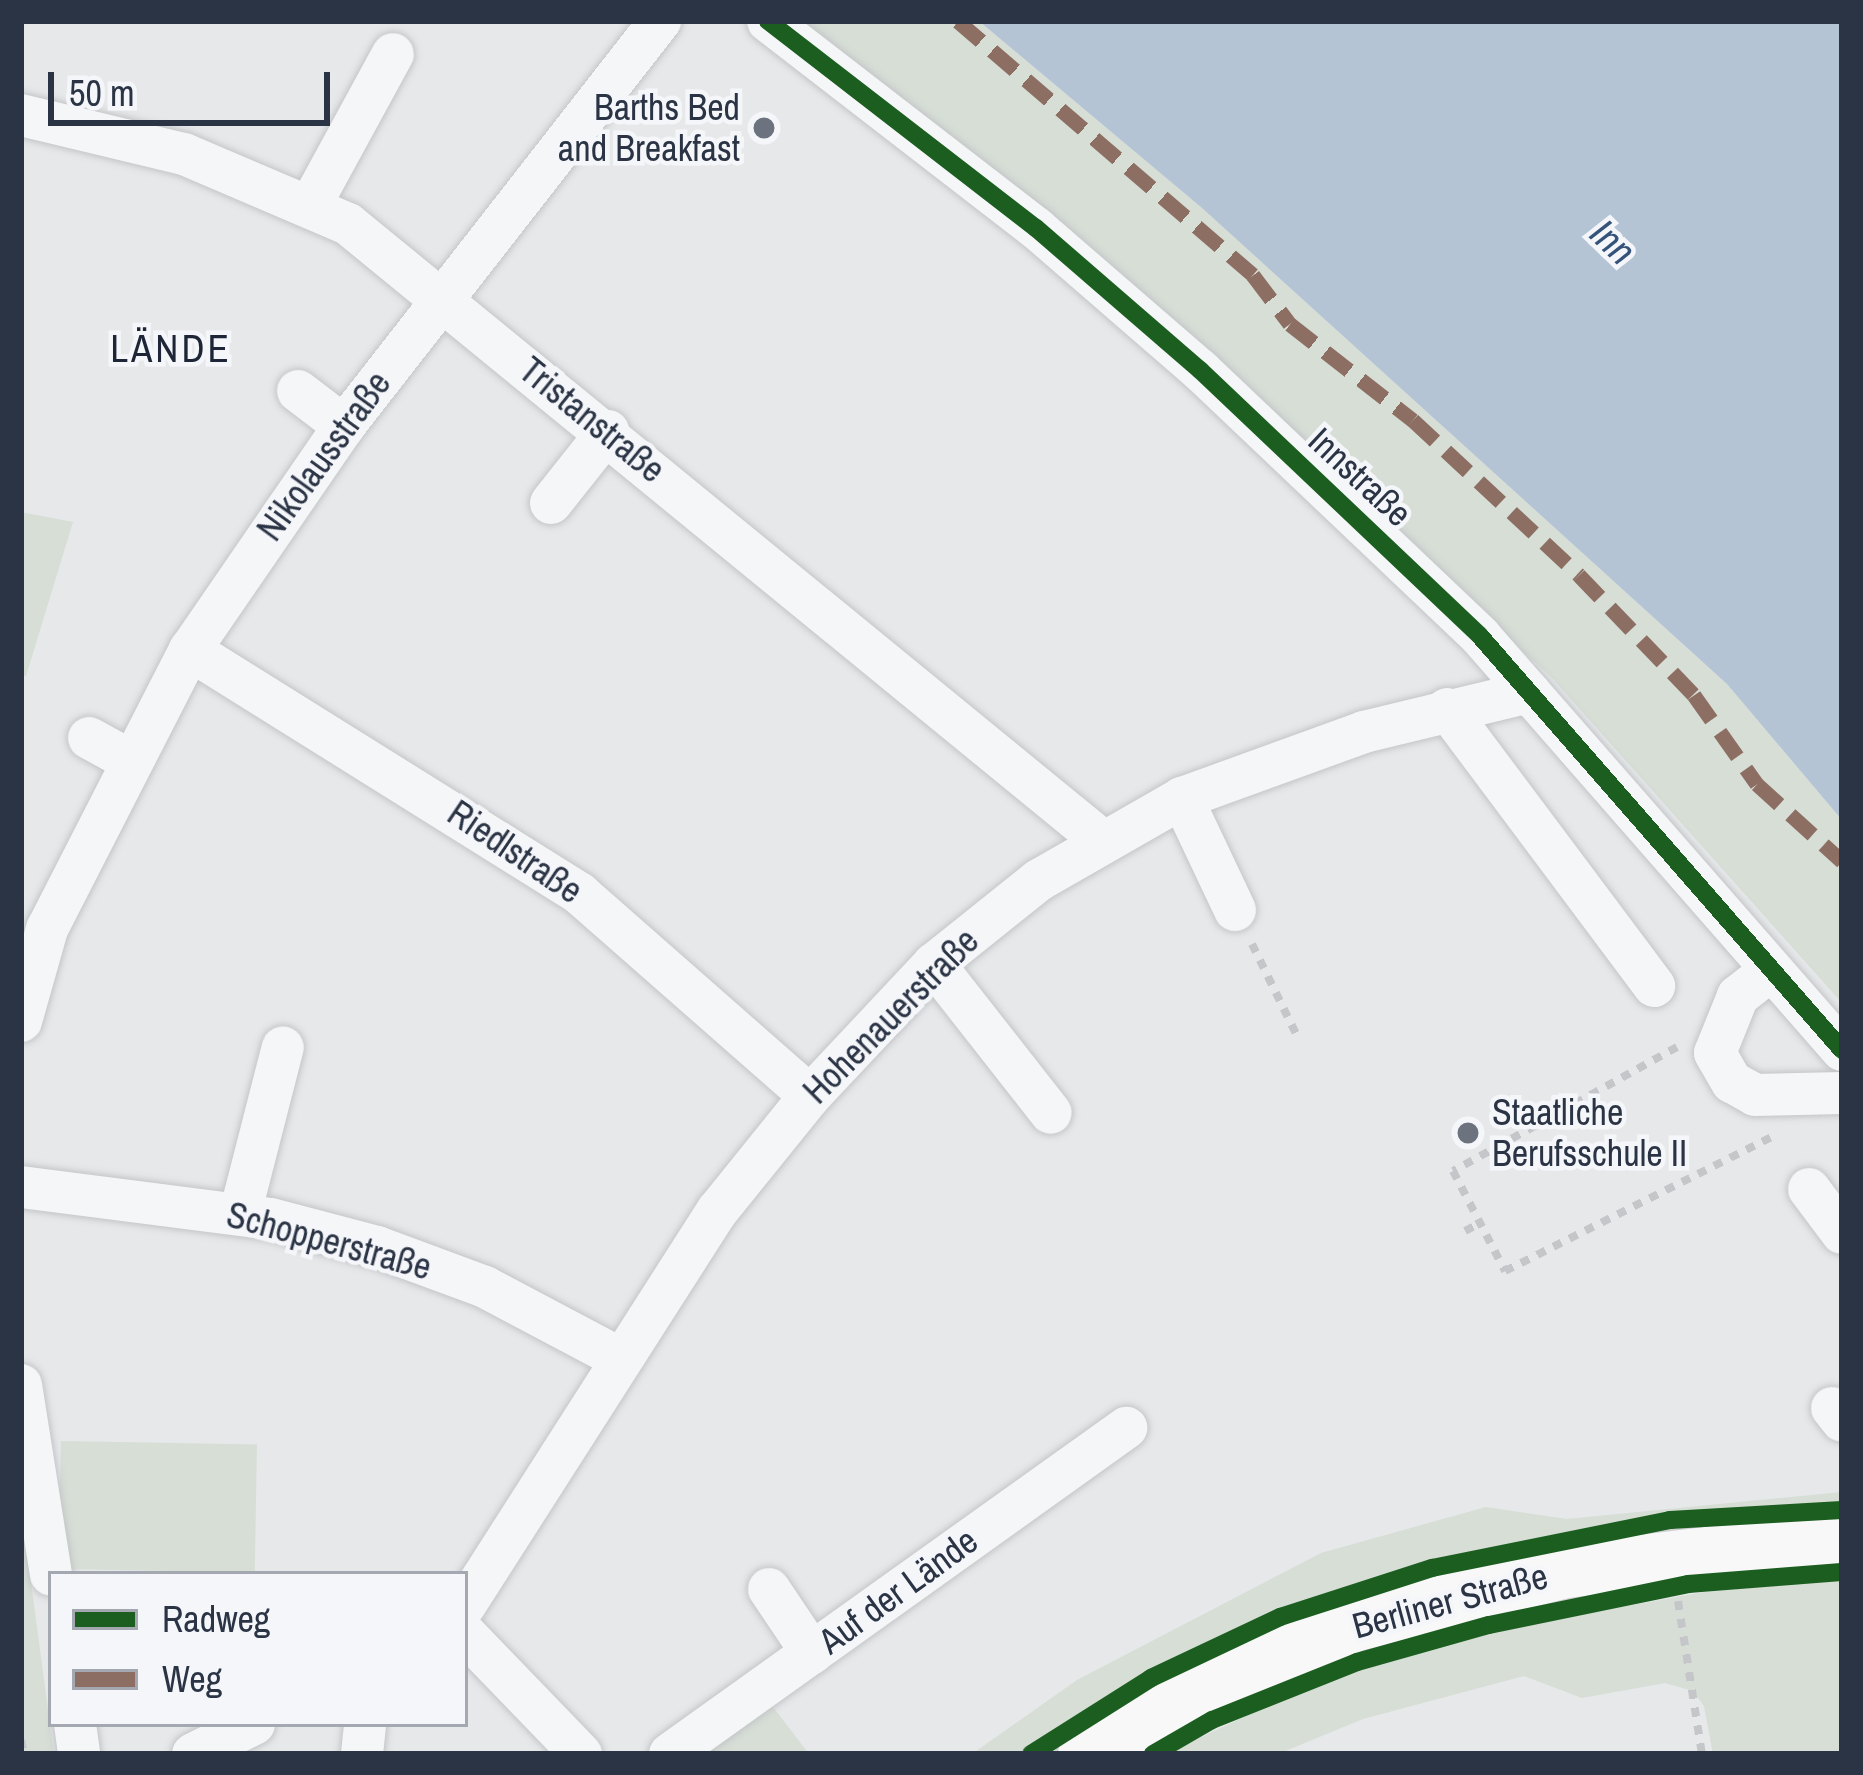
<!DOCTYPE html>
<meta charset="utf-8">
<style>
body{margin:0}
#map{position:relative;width:1863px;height:1775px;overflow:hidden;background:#e6e8ea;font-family:"Archivo Narrow",sans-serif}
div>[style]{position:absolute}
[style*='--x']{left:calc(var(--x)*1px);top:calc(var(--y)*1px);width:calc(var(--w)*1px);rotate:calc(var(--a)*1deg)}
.green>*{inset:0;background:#d6ded6;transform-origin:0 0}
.water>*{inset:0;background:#b4c4d5}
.path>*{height:8px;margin-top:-4px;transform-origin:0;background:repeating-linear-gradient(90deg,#c5c6ca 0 9px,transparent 0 18px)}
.roads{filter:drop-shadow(0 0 3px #c4c6c8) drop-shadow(0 0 3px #c4c6c8)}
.minor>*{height:42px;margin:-21px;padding:0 21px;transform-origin:21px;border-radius:21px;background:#f5f6f7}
.major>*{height:54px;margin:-27px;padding:0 27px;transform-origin:27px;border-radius:27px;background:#f8f8f8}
.quiet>*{height:15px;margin-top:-7.5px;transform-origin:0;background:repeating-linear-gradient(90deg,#8d6e63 0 30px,transparent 0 45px)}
.cycleway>*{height:18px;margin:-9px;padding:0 9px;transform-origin:9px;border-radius:9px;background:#1b5e20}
.dots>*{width:33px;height:33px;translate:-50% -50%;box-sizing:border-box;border:6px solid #f4f6f9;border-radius:50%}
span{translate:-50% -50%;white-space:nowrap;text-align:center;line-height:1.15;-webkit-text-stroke:9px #f4f6f9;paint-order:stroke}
.poi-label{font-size:36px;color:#2b3445}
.right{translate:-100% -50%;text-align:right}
.left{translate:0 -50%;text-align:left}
.street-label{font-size:36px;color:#2b3445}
.water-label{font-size:39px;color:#34527a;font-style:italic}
.neighbourhood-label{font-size:39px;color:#1d2536;letter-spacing:3px}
.frame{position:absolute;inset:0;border:24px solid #2b3445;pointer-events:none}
.legend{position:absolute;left:48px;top:1571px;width:420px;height:156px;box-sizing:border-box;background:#f4f6f9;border:3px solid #a4a8b1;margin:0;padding:15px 21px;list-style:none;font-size:36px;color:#2b3445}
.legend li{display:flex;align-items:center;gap:24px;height:60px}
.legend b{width:60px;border:3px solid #a4a8b1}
.scale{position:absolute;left:48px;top:72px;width:282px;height:54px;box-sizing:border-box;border:6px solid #2b3445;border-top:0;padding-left:15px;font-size:36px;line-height:42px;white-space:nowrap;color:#2b3445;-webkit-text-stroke:9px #f4f6f9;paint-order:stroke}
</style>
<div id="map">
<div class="green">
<i style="clip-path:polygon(797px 21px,979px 21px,1202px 208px,1727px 684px,1842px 820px,1842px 1003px,1551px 677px,1117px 278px)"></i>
<i style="clip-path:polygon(21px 512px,73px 522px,26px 676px,21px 676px)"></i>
<i style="left:61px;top:1441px;width:196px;height:128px;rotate:1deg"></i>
<i style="clip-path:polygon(1842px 1492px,1842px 1503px,1629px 1520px,1376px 1581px,1276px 1616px,1108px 1700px,1023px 1754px,972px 1754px,1077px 1680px,1321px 1553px,1486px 1507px,1567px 1519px)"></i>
<i style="clip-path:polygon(21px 1509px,24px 1530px,54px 1754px,21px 1754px)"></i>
<i style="clip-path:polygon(1842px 1580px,1842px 1754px,1713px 1754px,1704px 1706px,1693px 1691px,1665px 1683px,1582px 1698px,1524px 1676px,1363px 1719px,1278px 1754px,1165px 1754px,1336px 1674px,1490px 1631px,1704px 1592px)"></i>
<i style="clip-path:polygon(770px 1703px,809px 1754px,695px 1754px)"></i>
</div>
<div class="water">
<i style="clip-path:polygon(979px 21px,1842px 21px,1842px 820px,1727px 684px,1202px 208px)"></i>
</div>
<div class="path">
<i style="--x:1252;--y:944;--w:107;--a:63.9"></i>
<i style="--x:1677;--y:1047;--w:256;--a:151"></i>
<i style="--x:1453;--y:1171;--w:113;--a:62.5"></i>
<i style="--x:1505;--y:1271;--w:300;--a:-26.7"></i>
<i style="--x:1465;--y:1231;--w:17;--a:-28"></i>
<i style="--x:1678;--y:1601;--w:155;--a:81.1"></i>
<i style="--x:21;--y:1740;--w:14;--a:78"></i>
</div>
<div class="roads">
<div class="minor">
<i style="--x:768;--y:21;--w:339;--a:37.7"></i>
<i style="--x:1036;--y:228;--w:217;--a:40.9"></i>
<i style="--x:1200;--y:370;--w:386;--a:43.5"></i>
<i style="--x:1480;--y:636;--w:550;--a:48.83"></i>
<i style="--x:21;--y:115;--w:168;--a:13.5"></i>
<i style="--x:184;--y:154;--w:178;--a:23.1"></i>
<i style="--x:348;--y:224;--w:971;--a:39.28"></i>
<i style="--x:310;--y:206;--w:173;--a:-61.4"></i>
<i style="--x:298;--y:391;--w:58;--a:37.3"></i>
<i style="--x:551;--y:503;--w:92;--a:-51.6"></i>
<i style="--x:190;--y:650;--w:460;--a:32"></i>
<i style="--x:580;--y:894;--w:306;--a:41.3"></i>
<i style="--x:1447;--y:709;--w:346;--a:53.2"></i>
<i style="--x:89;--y:738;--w:48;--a:28.7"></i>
<i style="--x:1182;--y:798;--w:124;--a:64.7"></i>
<i style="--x:934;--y:964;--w:189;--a:51.9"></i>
<i style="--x:1770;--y:971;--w:41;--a:142"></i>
<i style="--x:1738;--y:996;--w:61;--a:112"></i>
<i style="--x:1715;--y:1053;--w:34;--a:60"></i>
<i style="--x:1732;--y:1082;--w:26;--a:29"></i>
<i style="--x:1755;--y:1095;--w:87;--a:-1.3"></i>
<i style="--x:21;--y:1021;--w:96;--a:-74.2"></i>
<i style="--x:47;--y:929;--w:314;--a:-62.9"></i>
<i style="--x:190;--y:650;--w:272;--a:-55.5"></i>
<i style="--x:344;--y:426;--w:514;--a:-52.04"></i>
<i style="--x:21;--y:1187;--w:252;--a:7.3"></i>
<i style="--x:271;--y:1219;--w:110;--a:14.8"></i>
<i style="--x:377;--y:1247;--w:115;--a:20.3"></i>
<i style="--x:485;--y:1287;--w:149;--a:27.9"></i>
<i style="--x:1809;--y:1189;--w:55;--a:53.1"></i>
<i style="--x:240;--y:1214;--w:172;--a:-75.6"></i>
<i style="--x:21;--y:1385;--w:192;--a:81"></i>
<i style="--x:1832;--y:1408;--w:16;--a:52"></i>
<i style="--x:769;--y:1589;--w:77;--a:56.1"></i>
<i style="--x:465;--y:1605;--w:469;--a:-57.4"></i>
<i style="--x:718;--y:1210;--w:146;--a:-51.1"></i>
<i style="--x:810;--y:1096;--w:181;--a:-46.8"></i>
<i style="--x:934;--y:964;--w:134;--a:-38.7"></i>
<i style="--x:1039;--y:880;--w:165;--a:-29.8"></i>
<i style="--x:1182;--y:798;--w:194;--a:-19.9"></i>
<i style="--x:1364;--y:732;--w:170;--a:-13.6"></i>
<i style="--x:465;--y:1634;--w:167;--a:46"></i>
<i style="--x:75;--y:1724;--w:30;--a:82"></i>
<i style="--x:193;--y:1754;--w:68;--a:-26.2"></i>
<i style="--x:362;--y:1754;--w:30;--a:-84"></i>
<i style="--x:670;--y:1754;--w:561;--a:-35.56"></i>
</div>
<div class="major">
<i style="--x:1085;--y:1754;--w:101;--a:-30.4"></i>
<i style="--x:1172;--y:1703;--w:197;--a:-23.3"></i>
<i style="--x:1353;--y:1625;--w:221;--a:-14.2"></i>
<i style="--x:1567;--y:1571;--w:277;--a:-7"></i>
</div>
</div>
<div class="quiet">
<i style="--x:958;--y:21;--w:389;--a:40.7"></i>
<i style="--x:1253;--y:275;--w:61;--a:52.9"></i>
<i style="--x:1290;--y:324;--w:156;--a:38"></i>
<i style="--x:1413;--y:420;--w:227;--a:43"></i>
<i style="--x:1579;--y:575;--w:166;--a:46.2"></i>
<i style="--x:1694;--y:695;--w:109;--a:54.7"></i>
<i style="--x:1757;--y:784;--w:115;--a:42.2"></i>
</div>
<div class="cycleway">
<i style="--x:768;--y:21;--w:339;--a:37.7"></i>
<i style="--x:1036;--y:228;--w:217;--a:40.9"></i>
<i style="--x:1200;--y:370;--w:386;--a:43.5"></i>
<i style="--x:1480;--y:636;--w:550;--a:48.83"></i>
<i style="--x:1031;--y:1754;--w:142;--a:-32.3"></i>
<i style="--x:1151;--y:1678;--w:143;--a:-25.3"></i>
<i style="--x:1280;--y:1617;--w:160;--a:-17.9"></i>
<i style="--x:1432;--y:1568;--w:243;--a:-11.4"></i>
<i style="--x:1670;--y:1520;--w:172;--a:-3.3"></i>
<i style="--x:1153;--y:1754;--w:68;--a:-30"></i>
<i style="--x:1212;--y:1720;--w:156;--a:-21.8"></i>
<i style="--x:1357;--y:1662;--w:137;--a:-15.7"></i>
<i style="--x:1489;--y:1625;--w:203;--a:-11.6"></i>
<i style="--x:1688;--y:1584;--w:154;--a:-4.5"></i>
</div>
<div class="dots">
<i style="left:764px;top:128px;background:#6c737f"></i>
<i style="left:1468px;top:1133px;background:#6c737f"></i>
</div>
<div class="poi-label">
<span class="right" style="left:740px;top:128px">Barths Bed<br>and Breakfast</span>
<span class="left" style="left:1492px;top:1133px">Staatliche<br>Berufsschule II</span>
</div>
<div class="street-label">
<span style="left:592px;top:420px;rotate:39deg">Tristanstraße</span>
<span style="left:324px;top:456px;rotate:-54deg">Nikolausstraße</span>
<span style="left:1360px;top:477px;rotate:43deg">Innstraße</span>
<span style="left:515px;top:852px;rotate:34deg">Riedlstraße</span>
<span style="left:891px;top:1016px;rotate:-45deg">Hohenauerstraße</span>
<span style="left:329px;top:1241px;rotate:15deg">Schopperstraße</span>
<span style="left:898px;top:1591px;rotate:-36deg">Auf der Lände</span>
<span style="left:1450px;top:1601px;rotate:-15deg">Berliner Straße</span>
</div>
<div class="water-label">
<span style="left:1613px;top:242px;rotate:44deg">Inn</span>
</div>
<div class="neighbourhood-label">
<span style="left:171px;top:348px">LÄNDE</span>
</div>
<div class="frame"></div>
<ul class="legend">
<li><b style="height:15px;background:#1b5e20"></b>Radweg</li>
<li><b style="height:15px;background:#8d6e63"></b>Weg</li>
</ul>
<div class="scale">50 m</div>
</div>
